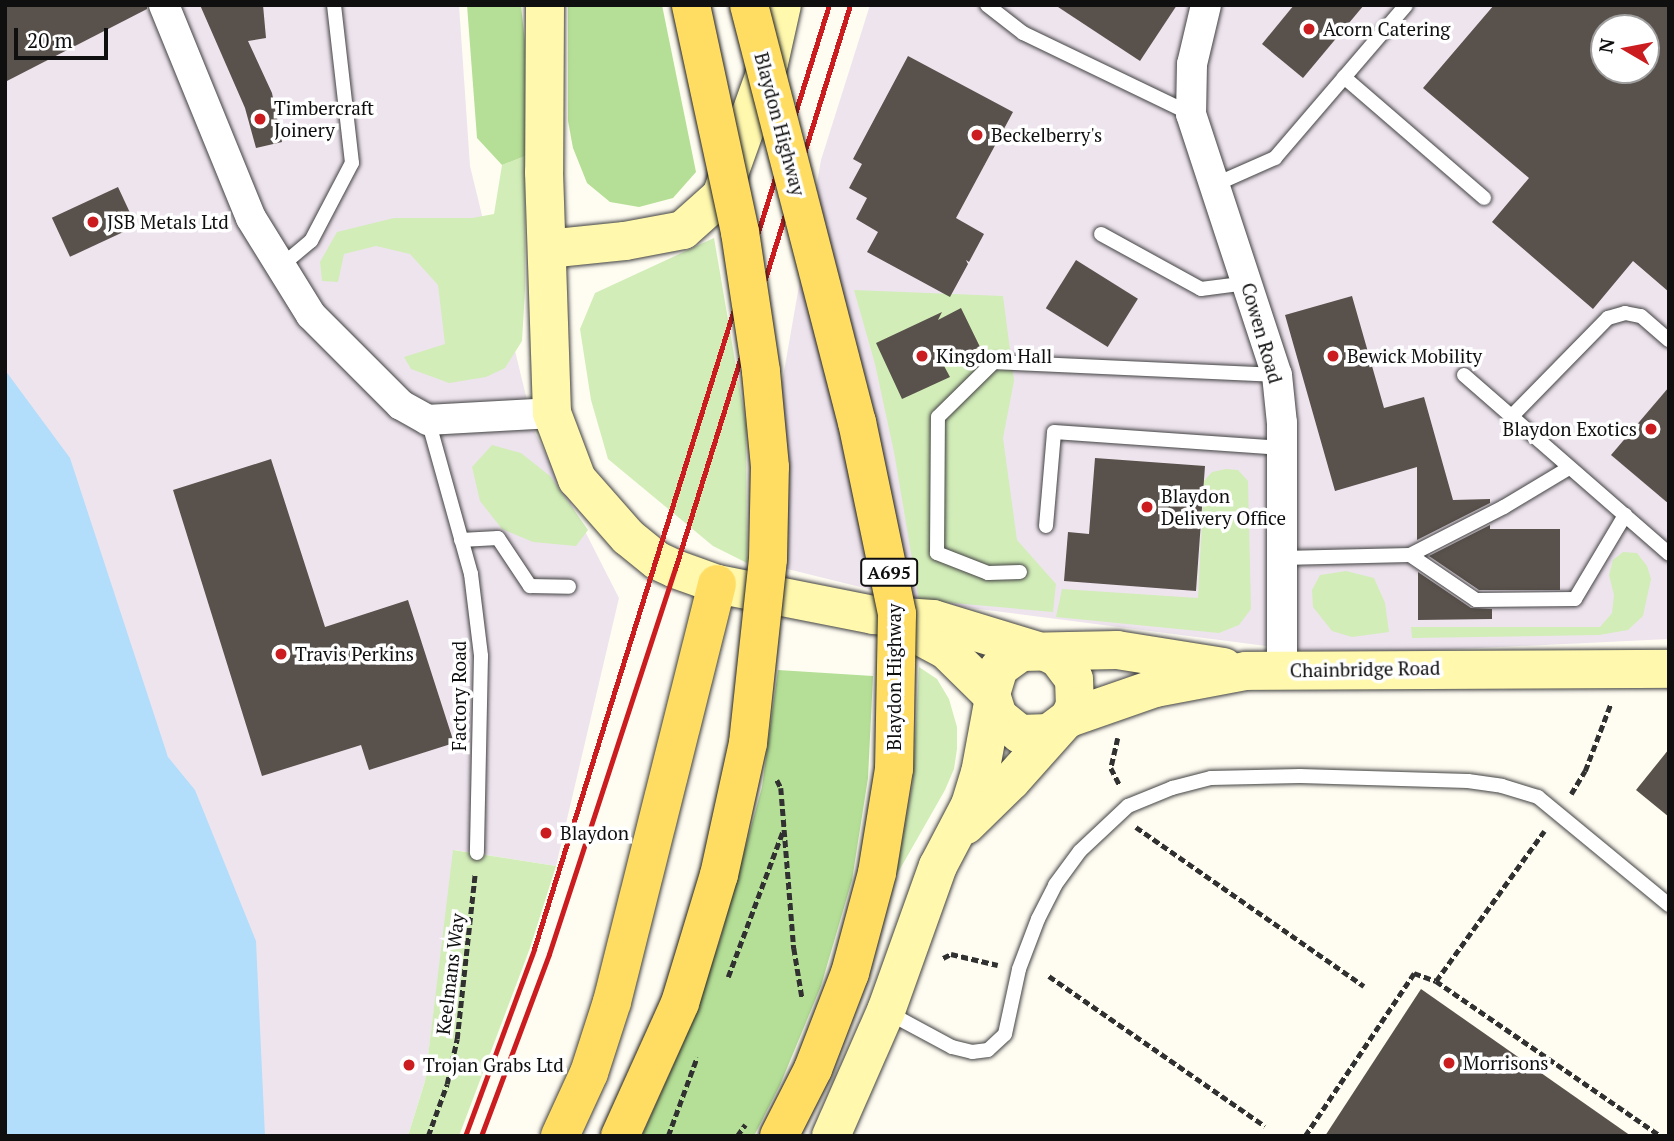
<!DOCTYPE html>
<style>
body{margin:0}
#map{position:relative;width:1674px;height:1141px;overflow:hidden;background:#fffdf2;font-family:"PT Serif",serif}
div>[style]{position:absolute}
[style*='--x']{left:calc(var(--x)*1px);top:calc(var(--y)*1px);width:calc(var(--w)*1px);rotate:calc(var(--a)*1deg)}
.industrial>*{inset:0;background:#eee4ee}
.green>*{inset:0;background:#d2edb8}
.forest>*{inset:0;background:#b5df96}
.water>*{inset:0;background:#b2defb}
.building>*{inset:0;background:#59514b;transform-origin:0 0}
.path>*{height:4.5px;margin-top:-2.25px;transform-origin:0;background:repeating-linear-gradient(90deg,#313131 0 7px,transparent 0 10.5px)}
.roads{filter:drop-shadow(0 0 2px #424242) drop-shadow(0 0 2px #424242)}
.service>*{height:14px;margin:-7px;padding:0 7px;transform-origin:7px;border-radius:7px;background:#fff}
.minor>*{height:30px;margin:-15px;padding:0 15px;transform-origin:15px;border-radius:15px;background:#fff}
.secondary>*{height:38px;margin:-19px;padding:0 19px;transform-origin:19px;border-radius:19px;background:#fff8ad}
.primary>*{height:38px;margin:-19px;padding:0 19px;transform-origin:19px;border-radius:19px;background:#ffdd62}
.rail>*{height:5px;margin:-2.5px;padding:0 2.5px;transform-origin:2.5px;border-radius:2.5px;background:#cb1c1f}
.bridges{filter:drop-shadow(0 0 2px #202020) drop-shadow(0 0 2px #202020)}
.primary-bridge>*{height:38px;margin:-19px;padding:0 19px;transform-origin:19px;border-radius:19px;background:#ffdd62}
.dots>*{width:19px;height:19px;translate:-50% -50%;box-sizing:border-box;border:4px solid #fff;border-radius:50%}
span{translate:-50% -50%;white-space:nowrap;text-align:center;line-height:1.15;-webkit-text-stroke:7px #fff;paint-order:stroke}
.shield-label span{padding:2px 5px;background:#fff;border:2px solid;border-radius:5px;-webkit-text-stroke-width:0}
.shield-label{font-size:18px;color:#0f0f0f;font-weight:700}
.poi-label{font-size:19px;color:#0f0f0f}
.left{translate:0 -50%;text-align:left}
.right{translate:-100% -50%;text-align:right}
.street-label{font-size:19px;color:#0f0f0f}
.frame{position:absolute;inset:0;border:7px solid #0f0f0f;pointer-events:none}
.north{position:absolute;left:1590px;top:14px;width:70px;height:70px;box-sizing:border-box;background:#fff;border:2px solid #9f9f9f;border-radius:50%;rotate:280deg;font-size:19px;font-weight:700;line-height:28px;text-align:center;color:#0f0f0f}
.north::after{content:'';display:block;margin:auto;width:24px;height:32px;background:#cb1c1f;clip-path:polygon(50% 0,100% 100%,50% 72%,0 100%)}
.scale{position:absolute;left:14px;top:28px;width:94px;height:32px;box-sizing:border-box;border:4px solid #0f0f0f;border-top:0;padding-left:9px;font-size:21px;line-height:24px;white-space:nowrap;color:#0f0f0f;-webkit-text-stroke:5px #fff;paint-order:stroke}
</style>
<div id="map">
<div class="industrial">
<i style="clip-path:polygon(5px 5px,459px 5px,470px 166px,535px 433px,619px 598px,556px 866px,454px 850px,425px 1081px,408px 1136px,265px 1136px,168px 757px,5px 370px)"></i>
<i style="clip-path:polygon(evenodd,870px 5px,1669px 5px,1669px 639px,1336px 655px,917px 601px,751px 560px,821px 160px,870px 5px,1604px 28px,1646px 28px,1646px 70px,1604px 70px,1604px 28px)"></i>
</div>
<div class="green">
<i style="clip-path:polygon(525px 156px,525px 290px,522px 341px,505px 368px,486px 377px,449px 383px,411px 369px,404px 357px,445px 344px,438px 285px,410px 254px,376px 246px,344px 254px,338px 282px,322px 281px,320px 262px,337px 232px,394px 218px,472px 218px,494px 214px,502px 165px)"></i>
<i style="clip-path:polygon(714px 238px,746px 425px,747px 563px,713px 546px,608px 459px,591px 400px,580px 329px,595px 293px)"></i>
<i style="clip-path:polygon(854px 290px,1003px 296px,1014px 381px,1003px 438px,1017px 540px,1056px 584px,1053px 612px,919px 600px,894px 452px,875px 364px)"></i>
<i style="clip-path:polygon(492px 445px,521px 453px,550px 476px,588px 530px,576px 546px,533px 542px,502px 529px,480px 501px,472px 467px)"></i>
<i style="clip-path:polygon(1226px 469px,1238px 470px,1248px 481px,1251px 609px,1239px 625px,1219px 633px,1056px 617px,1062px 589px,1198px 598px,1204px 481px,1212px 472px)"></i>
<i style="clip-path:polygon(1623px 552px,1637px 553px,1647px 566px,1651px 579px,1643px 616px,1628px 630px,1599px 635px,1412px 638px,1411px 627px,1600px 627px,1612px 613px,1614px 595px,1609px 575px,1613px 560px)"></i>
<i style="clip-path:polygon(1346px 571px,1374px 578px,1385px 603px,1389px 632px,1352px 637px,1332px 631px,1313px 607px,1312px 590px,1320px 575px)"></i>
<i style="clip-path:polygon(919px 667px,937px 679px,949px 699px,957px 727px,957px 749px,954px 769px,945px 790px,896px 876px,913px 782px)"></i>
<i style="clip-path:polygon(453px 850px,556px 866px,530px 948px,459px 1136px,408px 1136px,425px 1081px)"></i>
</div>
<div class="forest">
<i style="clip-path:polygon(467px 5px,521px 5px,525px 43px,525px 156px,502px 165px,477px 138px)"></i>
<i style="clip-path:polygon(568px 5px,662px 5px,696px 172px,673px 198px,639px 207px,610px 202px,587px 183px,573px 148px,568px 121px)"></i>
<i style="clip-path:polygon(778px 670px,873px 676px,868px 778px,852px 880px,821px 986px,780px 1085px,754px 1136px,642px 1136px,685px 1039px,720px 940px,762px 787px)"></i>
</div>
<div class="water">
<i style="clip-path:polygon(5px 370px,70px 458px,168px 757px,195px 790px,256px 941px,265px 1136px,5px 1136px)"></i>
</div>
<div class="building">
<i style="clip-path:polygon(5px 5px,147px 5px,147px 9px,5px 82px)"></i>
<i style="clip-path:polygon(200px 5px,263px 5px,266px 38px,248px 41px,272px 93px,282px 142px,256px 148px,245px 108px)"></i>
<i style="clip-path:polygon(1055px 5px,1177px 5px,1140px 61px)"></i>
<i style="clip-path:polygon(1294px 5px,1364px 5px,1303px 78px,1262px 44px)"></i>
<i style="clip-path:polygon(evenodd,1494px 5px,1669px 5px,1669px 292px,1633px 261px,1593px 309px,1492px 222px,1529px 178px,1423px 88px,1494px 5px,1604px 28px,1646px 28px,1646px 70px,1604px 70px,1604px 28px)"></i>
<i style="clip-path:polygon(908px 56px,1013px 112px,956px 218px,984px 234px,969px 262px,966px 260px,968px 264px,950px 297px,867px 252px,878px 232px,856px 219px,867px 198px,849px 188px,862px 164px,853px 159px)"></i>
<i style="left:118px;top:187px;width:43px;height:73px;rotate:65deg"></i>
<i style="left:1076px;top:260px;width:73px;height:57px;rotate:32deg"></i>
<i style="clip-path:polygon(1352px 296px,1384px 408px,1424px 397px,1453px 500px,1490px 499px,1490px 503px,1417px 540px,1417px 467px,1335px 491px,1285px 315px)"></i>
<i style="clip-path:polygon(961px 308px,980px 347px,943px 364px,950px 377px,902px 399px,876px 343px,942px 312px,938px 320px)"></i>
<i style="clip-path:polygon(1669px 387px,1669px 504px,1611px 455px)"></i>
<i style="clip-path:polygon(1095px 458px,1205px 466px,1196px 591px,1064px 581px,1068px 532px,1089px 534px)"></i>
<i style="clip-path:polygon(271px 459px,325px 627px,408px 600px,454px 743px,369px 770px,361px 745px,262px 776px,173px 490px)"></i>
<i style="clip-path:polygon(1490px 525px,1490px 529px,1560px 529px,1560px 590px,1479px 590px,1429px 556px)"></i>
<i style="clip-path:polygon(1418px 572px,1471px 608px,1492px 609px,1492px 619px,1418px 620px)"></i>
<i style="clip-path:polygon(1669px 749px,1669px 817px,1636px 790px)"></i>
<i style="clip-path:polygon(1421px 989px,1631px 1136px,1325px 1136px)"></i>
</div>
<div class="path">
<i style="--x:1118;--y:738;--w:31;--a:103"></i>
<i style="--x:1111;--y:768;--w:20;--a:63"></i>
<i style="--x:777;--y:780;--w:9;--a:63"></i>
<i style="--x:781;--y:788;--w:161;--a:85.4"></i>
<i style="--x:794;--y:948;--w:50;--a:80.7"></i>
<i style="--x:1571;--y:794;--w:27;--a:-59"></i>
<i style="--x:1585;--y:771;--w:73;--a:-69.1"></i>
<i style="--x:1136;--y:827;--w:278;--a:34.9"></i>
<i style="--x:943;--y:958;--w:9;--a:-27"></i>
<i style="--x:951;--y:954;--w:48;--a:13.2"></i>
<i style="--x:1049;--y:976;--w:263;--a:34.8"></i>
<i style="--x:728;--y:977;--w:156;--a:-69.4"></i>
<i style="--x:1436;--y:981;--w:185;--a:-54.2"></i>
<i style="--x:428;--y:1136;--w:55;--a:-69.9"></i>
<i style="--x:447;--y:1084;--w:46;--a:-77.5"></i>
<i style="--x:457;--y:1039;--w:167;--a:-83.8"></i>
<i style="--x:668;--y:1136;--w:84;--a:-69.8"></i>
<i style="--x:737;--y:1136;--w:14;--a:-54"></i>
<i style="--x:1305;--y:1136;--w:196;--a:-56.2"></i>
<i style="--x:1414;--y:973;--w:23;--a:20"></i>
<i style="--x:1436;--y:981;--w:273;--a:34.6"></i>
</div>
<div class="roads">
<div class="service">
<i style="--x:987;--y:5;--w:46;--a:37.9"></i>
<i style="--x:1023;--y:33;--w:187;--a:25.7"></i>
<i style="--x:1344;--y:77;--w:185;--a:40.8"></i>
<i style="--x:1214;--y:185;--w:67;--a:-23.9"></i>
<i style="--x:1275;--y:158;--w:201;--a:-49.4"></i>
<i style="--x:1101;--y:234;--w:114;--a:28.8"></i>
<i style="--x:1201;--y:289;--w:46;--a:-7.4"></i>
<i style="--x:281;--y:266;--w:39;--a:-40"></i>
<i style="--x:311;--y:241;--w:88;--a:-62.3"></i>
<i style="--x:352;--y:163;--w:159;--a:-96.5"></i>
<i style="--x:1464;--y:375;--w:272;--a:41.1"></i>
<i style="--x:1511;--y:417;--w:139;--a:-45.6"></i>
<i style="--x:1608;--y:318;--w:18;--a:-16"></i>
<i style="--x:1625;--y:313;--w:16;--a:11"></i>
<i style="--x:1641;--y:316;--w:37;--a:41"></i>
<i style="--x:428;--y:420;--w:160;--a:74.4"></i>
<i style="--x:471;--y:574;--w:83;--a:83"></i>
<i style="--x:481;--y:656;--w:197;--a:91.2"></i>
<i style="--x:1046;--y:526;--w:94;--a:-85.1"></i>
<i style="--x:1054;--y:432;--w:229;--a:4"></i>
<i style="--x:461;--y:540;--w:37;--a:-3"></i>
<i style="--x:498;--y:538;--w:58;--a:56.3"></i>
<i style="--x:530;--y:586;--w:39;--a:1"></i>
<i style="--x:1410;--y:555;--w:80;--a:34.3"></i>
<i style="--x:1476;--y:600;--w:99;--a:-0.6"></i>
<i style="--x:1575;--y:599;--w:98;--a:-59.2"></i>
<i style="--x:1282;--y:558;--w:128;--a:-1.3"></i>
<i style="--x:1410;--y:555;--w:106;--a:-27.1"></i>
<i style="--x:1504;--y:507;--w:76;--a:-31"></i>
<i style="--x:1020;--y:572;--w:32;--a:178"></i>
<i style="--x:988;--y:573;--w:55;--a:-158.6"></i>
<i style="--x:937;--y:553;--w:136;--a:-89.6"></i>
<i style="--x:938;--y:417;--w:78;--a:-44.5"></i>
<i style="--x:994;--y:362;--w:283;--a:2.6"></i>
<i style="--x:887;--y:1012;--w:74;--a:28.3"></i>
<i style="--x:952;--y:1047;--w:21;--a:14"></i>
<i style="--x:972;--y:1052;--w:16;--a:-7"></i>
<i style="--x:988;--y:1050;--w:23;--a:-43"></i>
<i style="--x:1005;--y:1034;--w:66;--a:-77.8"></i>
<i style="--x:1019;--y:969;--w:53;--a:-69.2"></i>
<i style="--x:1038;--y:919;--w:38;--a:-63"></i>
<i style="--x:1055;--y:885;--w:42;--a:-53.7"></i>
<i style="--x:1080;--y:851;--w:66;--a:-43.2"></i>
<i style="--x:1128;--y:806;--w:48;--a:-22.2"></i>
<i style="--x:1172;--y:788;--w:40;--a:-14.4"></i>
<i style="--x:1211;--y:778;--w:89;--a:-1.3"></i>
<i style="--x:1300;--y:776;--w:168;--a:1.7"></i>
<i style="--x:1468;--y:781;--w:34;--a:8"></i>
<i style="--x:1502;--y:786;--w:38;--a:17"></i>
<i style="--x:1538;--y:797;--w:170;--a:39.5"></i>
</div>
<div class="minor">
<i style="--x:164;--y:5;--w:230;--a:67.8"></i>
<i style="--x:251;--y:218;--w:114;--a:58.3"></i>
<i style="--x:311;--y:315;--w:127;--a:45"></i>
<i style="--x:401;--y:405;--w:31;--a:29"></i>
<i style="--x:428;--y:420;--w:124;--a:-3.2"></i>
<i style="--x:1206;--y:5;--w:61;--a:103.3"></i>
<i style="--x:1192;--y:64;--w:50;--a:91.1"></i>
<i style="--x:1191;--y:114;--w:275;--a:71.8"></i>
<i style="--x:1277;--y:375;--w:48;--a:84.1"></i>
<i style="--x:1282;--y:423;--w:247;--a:90"></i>
</div>
<div class="secondary">
<i style="--x:545;--y:5;--w:167;--a:90.3"></i>
<i style="--x:544;--y:172;--w:241;--a:88.1"></i>
<i style="--x:552;--y:413;--w:71;--a:69.3"></i>
<i style="--x:577;--y:479;--w:77;--a:48.7"></i>
<i style="--x:628;--y:537;--w:38;--a:39"></i>
<i style="--x:658;--y:561;--w:19;--a:25"></i>
<i style="--x:675;--y:569;--w:45;--a:19.7"></i>
<i style="--x:717;--y:584;--w:159;--a:11.2"></i>
<i style="--x:873;--y:615;--w:60;--a:3.8"></i>
<i style="--x:933;--y:619;--w:107;--a:16.9"></i>
<i style="--x:547;--y:249;--w:78;--a:-5.9"></i>
<i style="--x:625;--y:241;--w:59;--a:-10.7"></i>
<i style="--x:683;--y:230;--w:51;--a:-41.8"></i>
<i style="--x:721;--y:196;--w:141;--a:-70.2"></i>
<i style="--x:769;--y:63;--w:59;--a:-77.4"></i>
<i style="--x:899;--y:625;--w:53;--a:28"></i>
<i style="--x:946;--y:650;--w:63;--a:44.4"></i>
<i style="--x:1046;--y:652;--w:13;--a:27"></i>
<i style="--x:1058;--y:658;--w:26;--a:53"></i>
<i style="--x:1074;--y:679;--w:27;--a:88"></i>
<i style="--x:1075;--y:706;--w:13;--a:117"></i>
<i style="--x:1069;--y:718;--w:25;--a:143"></i>
<i style="--x:1049;--y:733;--w:29;--a:178"></i>
<i style="--x:1020;--y:734;--w:28;--a:-141"></i>
<i style="--x:998;--y:716;--w:23;--a:-108"></i>
<i style="--x:991;--y:694;--w:27;--a:-73"></i>
<i style="--x:999;--y:668;--w:27;--a:-36"></i>
<i style="--x:1021;--y:652;--w:96;--a:-1.2"></i>
<i style="--x:1117;--y:650;--w:108;--a:9"></i>
<i style="--x:1069;--y:718;--w:91;--a:-19.2"></i>
<i style="--x:1155;--y:688;--w:93;--a:-10.6"></i>
<i style="--x:1246;--y:671;--w:423;--a:-0.3"></i>
<i style="--x:966;--y:825;--w:63;--a:-44.4"></i>
<i style="--x:1011;--y:781;--w:75;--a:-48.2"></i>
<i style="--x:831;--y:1136;--w:137;--a:-66.3"></i>
<i style="--x:886;--y:1011;--w:154;--a:-70.3"></i>
<i style="--x:938;--y:866;--w:69;--a:-62.3"></i>
<i style="--x:970;--y:805;--w:34;--a:-73"></i>
<i style="--x:980;--y:773;--w:71;--a:-79.5"></i>
</div>
<div class="primary">
<i style="--x:560;--y:1136;--w:69;--a:-65.3"></i>
<i style="--x:589;--y:1073;--w:75;--a:-72.1"></i>
<i style="--x:612;--y:1002;--w:431;--a:-75.9"></i>
</div>
</div>
<div class="rail">
<i style="--x:465;--y:1136;--w:199;--a:-69.7"></i>
<i style="--x:534;--y:949;--w:989;--a:-72.65"></i>
<i style="--x:481;--y:1136;--w:194;--a:-69.5"></i>
<i style="--x:549;--y:954;--w:405;--a:-71.9"></i>
<i style="--x:675;--y:569;--w:591;--a:-72.76"></i>
</div>
<div class="bridges">
<div class="primary-bridge">
<i style="--x:749;--y:5;--w:431;--a:75.5"></i>
<i style="--x:857;--y:422;--w:196;--a:78.2"></i>
<i style="--x:897;--y:614;--w:155;--a:91.1"></i>
<i style="--x:894;--y:769;--w:105;--a:99.3"></i>
<i style="--x:877;--y:873;--w:104;--a:105.1"></i>
<i style="--x:850;--y:973;--w:103;--a:111.1"></i>
<i style="--x:813;--y:1069;--w:75;--a:116.9"></i>
<i style="--x:620;--y:1136;--w:146;--a:-65.7"></i>
<i style="--x:680;--y:1003;--w:134;--a:-73.1"></i>
<i style="--x:719;--y:875;--w:135;--a:-77.6"></i>
<i style="--x:748;--y:743;--w:185;--a:-83.8"></i>
<i style="--x:768;--y:559;--w:92;--a:-88.8"></i>
<i style="--x:770;--y:467;--w:96;--a:-95.4"></i>
<i style="--x:761;--y:371;--w:141;--a:-98.6"></i>
<i style="--x:740;--y:232;--w:232;--a:-102.2"></i>
</div>
</div>
<div class="dots">
<i style="left:1309px;top:29px;background:#cb1c1f"></i>
<i style="left:260px;top:119px;background:#cb1c1f"></i>
<i style="left:977px;top:135px;background:#cb1c1f"></i>
<i style="left:93px;top:222px;background:#cb1c1f"></i>
<i style="left:922px;top:356px;background:#cb1c1f"></i>
<i style="left:1333px;top:356px;background:#cb1c1f"></i>
<i style="left:1651px;top:429px;background:#cb1c1f"></i>
<i style="left:1147px;top:507px;background:#cb1c1f"></i>
<i style="left:281px;top:654px;background:#cb1c1f"></i>
<i style="left:546px;top:833px;background:#cb1c1f"></i>
<i style="left:1449px;top:1063px;background:#cb1c1f"></i>
<i style="left:409px;top:1065px;background:#cb1c1f"></i>
</div>
<div class="shield-label">
<span style="left:889px;top:572px">A695</span>
</div>
<div class="poi-label">
<span class="left" style="left:1323px;top:29px">Acorn Catering</span>
<span class="left" style="left:274px;top:119px">Timbercraft<br>Joinery</span>
<span class="left" style="left:991px;top:135px">Beckelberry's</span>
<span class="left" style="left:107px;top:222px">JSB Metals Ltd</span>
<span class="left" style="left:936px;top:356px">Kingdom Hall</span>
<span class="left" style="left:1347px;top:356px">Bewick Mobility</span>
<span class="right" style="left:1637px;top:429px">Blaydon Exotics</span>
<span class="left" style="left:1161px;top:507px">Blaydon<br>Delivery Office</span>
<span class="left" style="left:295px;top:654px">Travis Perkins</span>
<span class="left" style="left:560px;top:833px">Blaydon</span>
<span class="left" style="left:1463px;top:1063px">Morrisons</span>
<span class="left" style="left:423px;top:1065px">Trojan Grabs Ltd</span>
</div>
<div class="street-label">
<span style="left:780px;top:124px;rotate:75deg">Blaydon Highway</span>
<span style="left:1262px;top:333px;rotate:74deg">Cowen Road</span>
<span style="left:1365px;top:669px;rotate:-1deg">Chainbridge Road</span>
<span style="left:894px;top:677px;rotate:-90deg">Blaydon Highway</span>
<span style="left:459px;top:696px;rotate:-90deg">Factory Road</span>
<span style="left:450px;top:974px;rotate:-83deg">Keelmans Way</span>
</div>
<div class="frame"></div>
<div class="north">N</div>
<div class="scale">20 m</div>
</div>
